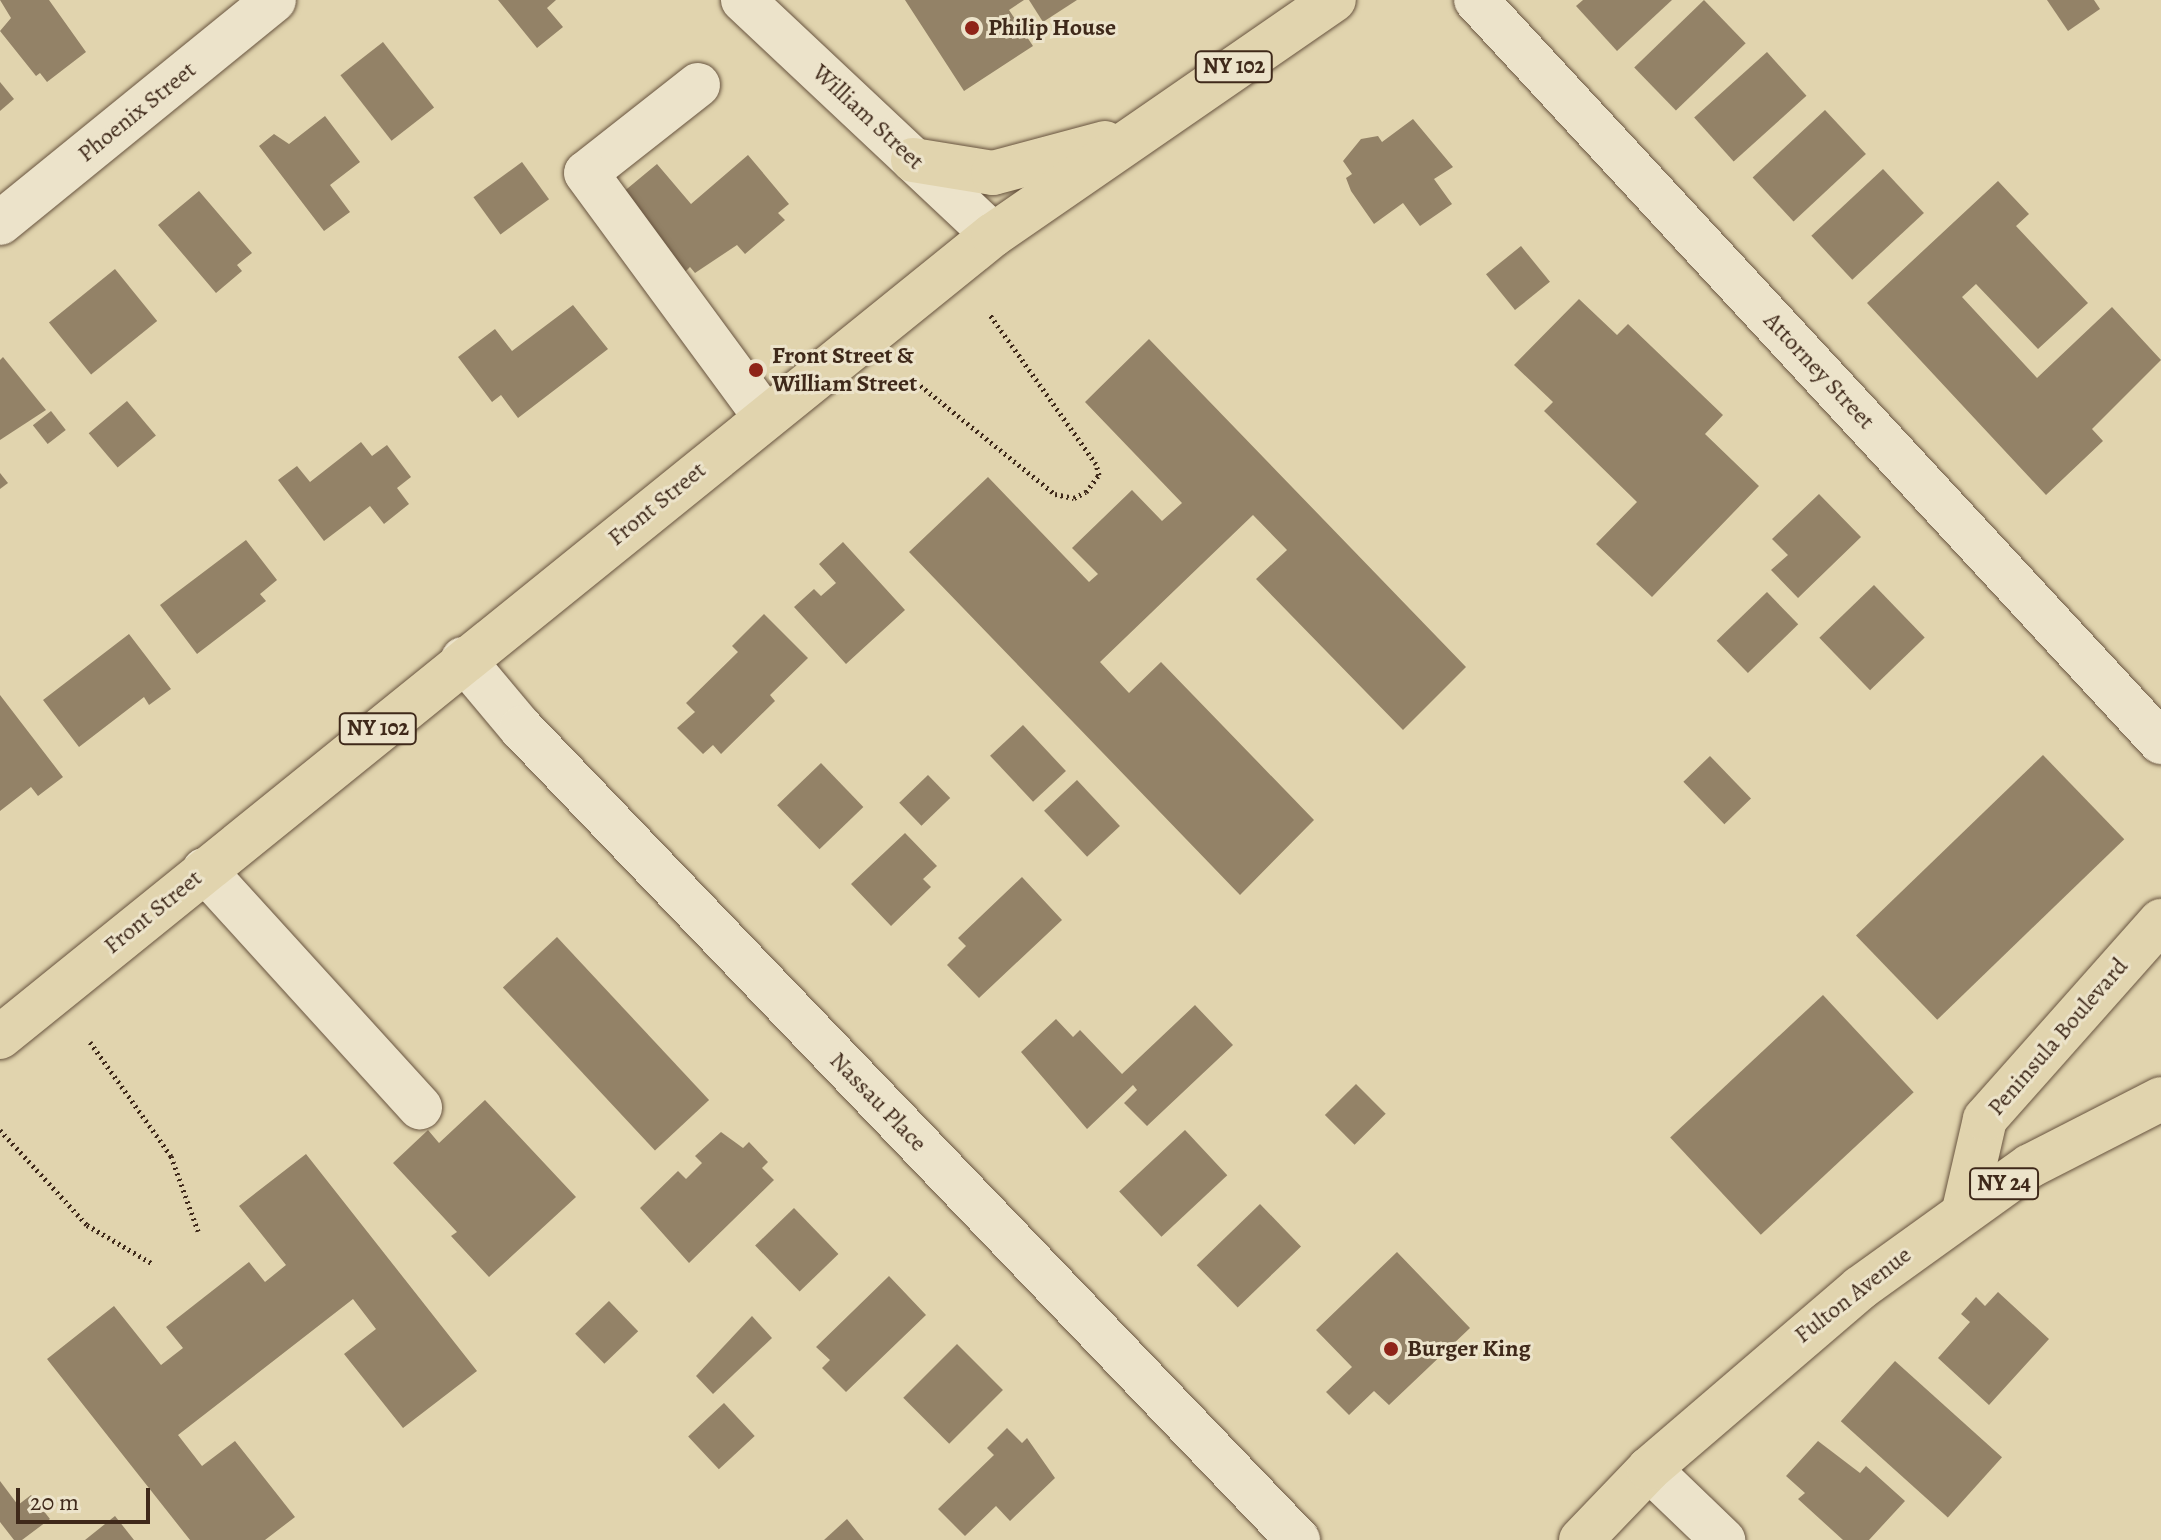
<!DOCTYPE html>
<style>
body{margin:0}
#map{position:relative;width:2161px;height:1540px;overflow:hidden;background:#e1d4ae;font-family:Alegreya,serif}
div>[style]{position:absolute}
[style*='--x']{left:calc(var(--x)*1px);top:calc(var(--y)*1px);width:calc(var(--w)*1px);rotate:calc(var(--a)*1deg)}
.building>*{inset:0;background:#938267;transform-origin:0 0}
.path>*{height:5px;margin-top:-2.5px;transform-origin:0;background:repeating-linear-gradient(90deg,#3f291a 0 2px,transparent 0 6px)}
.roads{filter:drop-shadow(0 0 2px #68543f) drop-shadow(0 0 2px #68543f)}
.minor>*{height:44px;margin:-22px;padding:0 22px;transform-origin:22px;border-radius:22px;background:#ece3ca}
.major>*{height:44px;margin:-22px;padding:0 22px;transform-origin:22px;border-radius:22px;background:#e1d4ae}
.dots>*{width:22px;height:22px;translate:-50% -50%;box-sizing:border-box;border:4px solid #ece3ca;border-radius:50%}
span{translate:-50% -50%;white-space:nowrap;text-align:center;line-height:1.15;-webkit-text-stroke:6px #ece3ca;paint-order:stroke}
.shield-label span{padding:2px 6px;background:#ece3ca;border:2px solid;border-radius:6px;-webkit-text-stroke-width:0}
.shield-label{font-size:22px;color:#3f291a;font-weight:700}
.poi-label{font-size:24px;color:#3f291a;font-weight:700}
.left{translate:0 -50%;text-align:left}
.street-label{font-size:24px;color:#3f291a}
.scale{position:absolute;left:16px;top:1488px;width:134px;height:36px;box-sizing:border-box;border:4px solid #3f291a;border-top:0;padding-left:10px;font-size:24px;line-height:28px;white-space:nowrap;color:#3f291a;-webkit-text-stroke:6px #ece3ca;paint-order:stroke}
</style>
<div id="map">
<div class="building">
<i style="clip-path:polygon(0 0,49px 0,86px 52px,47px 82px,40px 73px,36px 76px,0 31px,11px 18px)"></i>
<i style="clip-path:polygon(498px 0,556px 0,547px 8px,563px 27px,537px 48px)"></i>
<i style="clip-path:polygon(905px 0,1024px 0,1009px 10px,1033px 46px,964px 91px)"></i>
<i style="clip-path:polygon(1029px 0,1077px 0,1043px 22px)"></i>
<i style="clip-path:polygon(1583px 0,1672px 0,1617px 51px,1576px 6px)"></i>
<i style="left:1704px;top:0;width:60px;height:97px;rotate:46deg"></i>
<i style="clip-path:polygon(2047px 0,2094px 0,2100px 9px,2068px 31px)"></i>
<i style="left:383px;top:42px;width:83px;height:54px;rotate:52deg"></i>
<i style="left:1767px;top:52px;width:59px;height:98px;rotate:48deg"></i>
<i style="clip-path:polygon(0 82px,14px 99px,0 111px)"></i>
<i style="left:1825px;top:110px;width:60px;height:99px;rotate:47deg"></i>
<i style="clip-path:polygon(325px 116px,360px 162px,330px 185px,350px 212px,324px 231px,259px 146px,274px 134px,289px 144px)"></i>
<i style="clip-path:polygon(1413px 119px,1453px 167px,1434px 179px,1452px 204px,1420px 226px,1403px 203px,1374px 224px,1351px 191px,1346px 178px,1352px 174px,1343px 161px,1361px 139px,1378px 136px,1382px 142px)"></i>
<i style="clip-path:polygon(748px 155px,789px 204px,778px 213px,785px 220px,745px 254px,737px 245px,695px 273px,690px 267px,682px 275px,622px 193px,657px 164px,691px 204px)"></i>
<i style="left:522px;top:162px;width:46px;height:60px;rotate:54deg"></i>
<i style="left:1883px;top:169px;width:60px;height:98px;rotate:47deg"></i>
<i style="clip-path:polygon(1998px 181px,2029px 214px,2016px 226px,2088px 303px,2038px 349px,1976px 284px,1962px 297px,2037px 378px,2112px 307px,2161px 360px,2092px 429px,2103px 441px,2046px 495px,1867px 303px)"></i>
<i style="clip-path:polygon(199px 191px,252px 253px,237px 265px,242px 271px,216px 293px,158px 225px)"></i>
<i style="left:1521px;top:246px;width:46px;height:45px;rotate:51deg"></i>
<i style="left:115px;top:269px;width:67px;height:85px;rotate:51deg"></i>
<i style="clip-path:polygon(1579px 299px,1617px 335px,1628px 324px,1723px 415px,1705px 434px,1759px 486px,1652px 597px,1596px 544px,1637px 502px,1544px 411px,1553px 402px,1514px 365px)"></i>
<i style="clip-path:polygon(573px 305px,608px 349px,518px 418px,501px 395px,492px 402px,458px 357px,495px 329px,512px 351px)"></i>
<i style="clip-path:polygon(1149px 339px,1466px 667px,1403px 730px,1256px 579px,1287px 550px,1253px 515px,1100px 662px,1129px 693px,1161px 662px,1314px 820px,1240px 895px,909px 552px,988px 477px,1089px 582px,1098px 574px,1072px 548px,1132px 490px,1162px 521px,1182px 503px,1085px 402px)"></i>
<i style="clip-path:polygon(3px 357px,46px 410px,0 440px,0 360px)"></i>
<i style="left:127px;top:401px;width:45px;height:50px;rotate:50deg"></i>
<i style="left:51px;top:411px;width:24px;height:23px;rotate:52deg"></i>
<i style="clip-path:polygon(361px 442px,372px 456px,387px 445px,411px 477px,397px 488px,409px 504px,384px 524px,370px 506px,324px 541px,278px 480px,297px 466px,310px 482px)"></i>
<i style="clip-path:polygon(0 473px,8px 483px,0 489px)"></i>
<i style="clip-path:polygon(1819px 494px,1861px 537px,1798px 598px,1771px 570px,1788px 555px,1772px 539px)"></i>
<i style="clip-path:polygon(246px 540px,277px 580px,260px 594px,266px 601px,197px 654px,160px 605px)"></i>
<i style="clip-path:polygon(843px 542px,905px 610px,846px 664px,794px 607px,814px 589px,821px 596px,836px 583px,819px 564px)"></i>
<i style="left:1874px;top:585px;width:73px;height:76px;rotate:46deg"></i>
<i style="left:1767px;top:592px;width:45px;height:70px;rotate:46deg"></i>
<i style="clip-path:polygon(764px 614px,808px 658px,770px 695px,775px 701px,721px 754px,713px 745px,703px 754px,677px 728px,695px 712px,686px 703px,738px 652px,732px 646px)"></i>
<i style="clip-path:polygon(129px 634px,171px 689px,149px 705px,144px 697px,79px 747px,43px 700px)"></i>
<i style="clip-path:polygon(0 695px,63px 777px,38px 796px,31px 787px,0 811px)"></i>
<i style="left:1023px;top:725px;width:63px;height:45px;rotate:47deg"></i>
<i style="left:2043px;top:755px;width:117px;height:260px;rotate:46deg"></i>
<i style="left:1710px;top:756px;width:59px;height:37px;rotate:46deg"></i>
<i style="left:821px;top:763px;width:61px;height:61px;rotate:46deg"></i>
<i style="left:928px;top:775px;width:32px;height:40px;rotate:46deg"></i>
<i style="left:1077px;top:780px;width:63px;height:45px;rotate:47deg"></i>
<i style="clip-path:polygon(905px 833px,937px 866px,923px 879px,931px 887px,891px 926px,851px 884px)"></i>
<i style="clip-path:polygon(1022px 877px,1062px 920px,979px 998px,947px 965px,966px 946px,958px 938px)"></i>
<i style="left:557px;top:937px;width:223px;height:74px;rotate:47deg"></i>
<i style="left:1823px;top:995px;width:133px;height:209px;rotate:47deg"></i>
<i style="clip-path:polygon(1195px 1005px,1233px 1045px,1147px 1126px,1124px 1103px,1137px 1090px,1133px 1085px,1087px 1129px,1021px 1052px,1056px 1019px,1073px 1037px,1080px 1030px,1122px 1074px)"></i>
<i style="left:1356px;top:1084px;width:42px;height:44px;rotate:45deg"></i>
<i style="clip-path:polygon(485px 1100px,576px 1197px,489px 1277px,451px 1236px,457px 1232px,393px 1163px,428px 1130px,439px 1143px)"></i>
<i style="left:1185px;top:1130px;width:62px;height:90px;rotate:47deg"></i>
<i style="clip-path:polygon(721px 1132px,743px 1148px,749px 1142px,768px 1162px,762px 1168px,774px 1180px,689px 1263px,640px 1208px,678px 1171px,686px 1179px,702px 1163px,695px 1156px)"></i>
<i style="clip-path:polygon(306px 1154px,477px 1371px,403px 1428px,344px 1354px,376px 1329px,353px 1299px,178px 1435px,202px 1466px,235px 1441px,295px 1517px,265px 1540px,190px 1540px,47px 1359px,114px 1306px,161px 1365px,183px 1348px,166px 1327px,249px 1262px,265px 1282px,286px 1265px,239px 1206px)"></i>
<i style="left:1260px;top:1204px;width:59px;height:88px;rotate:46deg"></i>
<i style="left:794px;top:1208px;width:64px;height:54px;rotate:46deg"></i>
<i style="clip-path:polygon(1397px 1252px,1470px 1328px,1389px 1405px,1374px 1391px,1349px 1415px,1326px 1392px,1352px 1367px,1316px 1330px)"></i>
<i style="clip-path:polygon(889px 1276px,926px 1315px,846px 1392px,822px 1368px,830px 1360px,816px 1347px)"></i>
<i style="clip-path:polygon(1998px 1292px,2049px 1339px,1989px 1405px,1938px 1358px,1970px 1322px,1961px 1314px,1976px 1297px,1985px 1306px)"></i>
<i style="left:609px;top:1301px;width:42px;height:47px;rotate:46deg"></i>
<i style="clip-path:polygon(752px 1316px,772px 1338px,713px 1394px,696px 1376px)"></i>
<i style="left:957px;top:1344px;width:65px;height:76px;rotate:45deg"></i>
<i style="left:1895px;top:1361px;width:144px;height:81px;rotate:42deg"></i>
<i style="left:724px;top:1403px;width:45px;height:49px;rotate:47deg"></i>
<i style="clip-path:polygon(1007px 1428px,1022px 1443px,1027px 1438px,1055px 1478px,1010px 1521px,996px 1506px,965px 1536px,938px 1509px,994px 1455px,987px 1448px)"></i>
<i style="clip-path:polygon(1818px 1441px,1860px 1473px,1866px 1466px,1905px 1501px,1869px 1540px,1843px 1540px,1798px 1499px,1805px 1493px,1786px 1476px)"></i>
<i style="clip-path:polygon(0 1481px,18px 1505px,31px 1495px,50px 1519px,22px 1540px,14px 1540px,0 1522px)"></i>
<i style="clip-path:polygon(115px 1516px,134px 1540px,85px 1540px)"></i>
<i style="clip-path:polygon(847px 1519px,864px 1540px,824px 1540px)"></i>
</div>
<div class="path">
<i style="--x:911;--y:378;--w:185;--a:38.9"></i>
<i style="--x:1055;--y:494;--w:19;--a:12"></i>
<i style="--x:1074;--y:498;--w:13;--a:-27"></i>
<i style="--x:1086;--y:492;--w:21;--a:-53"></i>
<i style="--x:1099;--y:475;--w:11;--a:-105"></i>
<i style="--x:1096;--y:464;--w:183;--a:-125.4"></i>
<i style="--x:90;--y:1042;--w:140;--a:54.6"></i>
<i style="--x:171;--y:1156;--w:80;--a:70.2"></i>
<i style="--x:0;--y:1130;--w:129;--a:47.5"></i>
<i style="--x:87;--y:1225;--w:77;--a:30.6"></i>
</div>
<div class="roads">
<div class="minor">
<i style="--x:743;--y:0;--w:343;--a:43.2"></i>
<i style="--x:1476;--y:0;--w:1010;--a:47.29"></i>
<i style="--x:698;--y:85;--w:142;--a:141.8"></i>
<i style="--x:586;--y:173;--w:303;--a:53.7"></i>
<i style="--x:0;--y:223;--w:353;--a:-39.1"></i>
<i style="--x:463;--y:659;--w:90;--a:50"></i>
<i style="--x:521;--y:728;--w:1124;--a:46.26"></i>
<i style="--x:204;--y:870;--w:321;--a:47.7"></i>
<i style="--x:1649;--y:1469;--w:103;--a:43.8"></i>
</div>
<div class="major">
<i style="--x:913;--y:160;--w:81;--a:9.2"></i>
<i style="--x:993;--y:173;--w:116;--a:-15"></i>
<i style="--x:0;--y:1037;--w:1276;--a:-38.93"></i>
<i style="--x:993;--y:235;--w:414;--a:-34.6"></i>
<i style="--x:1964;--y:1210;--w:93;--a:-77"></i>
<i style="--x:1985;--y:1119;--w:265;--a:-48.4"></i>
<i style="--x:1581;--y:1540;--w:98;--a:-46.2"></i>
<i style="--x:1649;--y:1469;--w:278;--a:-40.6"></i>
<i style="--x:1860;--y:1288;--w:209;--a:-35.7"></i>
<i style="--x:2030;--y:1166;--w:147;--a:-27.1"></i>
</div>
</div>
<div class="dots">
<i style="left:972px;top:28px;background:#8f2418"></i>
<i style="left:756px;top:370px;background:#8f2418"></i>
<i style="left:1391px;top:1349px;background:#8f2418"></i>
</div>
<div class="shield-label">
<span style="left:1234px;top:67px">NY 102</span>
<span style="left:378px;top:729px">NY 102</span>
<span style="left:2004px;top:1184px">NY 24</span>
</div>
<div class="poi-label">
<span class="left" style="left:988px;top:28px">Philip House</span>
<span class="left" style="left:772px;top:370px">Front Street &amp;<br>William Street</span>
<span class="left" style="left:1407px;top:1349px">Burger King</span>
</div>
<div class="street-label">
<span style="left:137px;top:112px;rotate:-39deg">Phoenix Street</span>
<span style="left:868px;top:117px;rotate:43deg">William Street</span>
<span style="left:1819px;top:371px;rotate:47deg">Attorney Street</span>
<span style="left:657px;top:504px;rotate:-39deg">Front Street</span>
<span style="left:153px;top:912px;rotate:-39deg">Front Street</span>
<span style="left:2058px;top:1037px;rotate:-49deg">Peninsula Boulevard</span>
<span style="left:878px;top:1102px;rotate:46deg">Nassau Place</span>
<span style="left:1853px;top:1295px;rotate:-38deg">Fulton Avenue</span>
</div>
<div class="scale">20 m</div>
</div>
